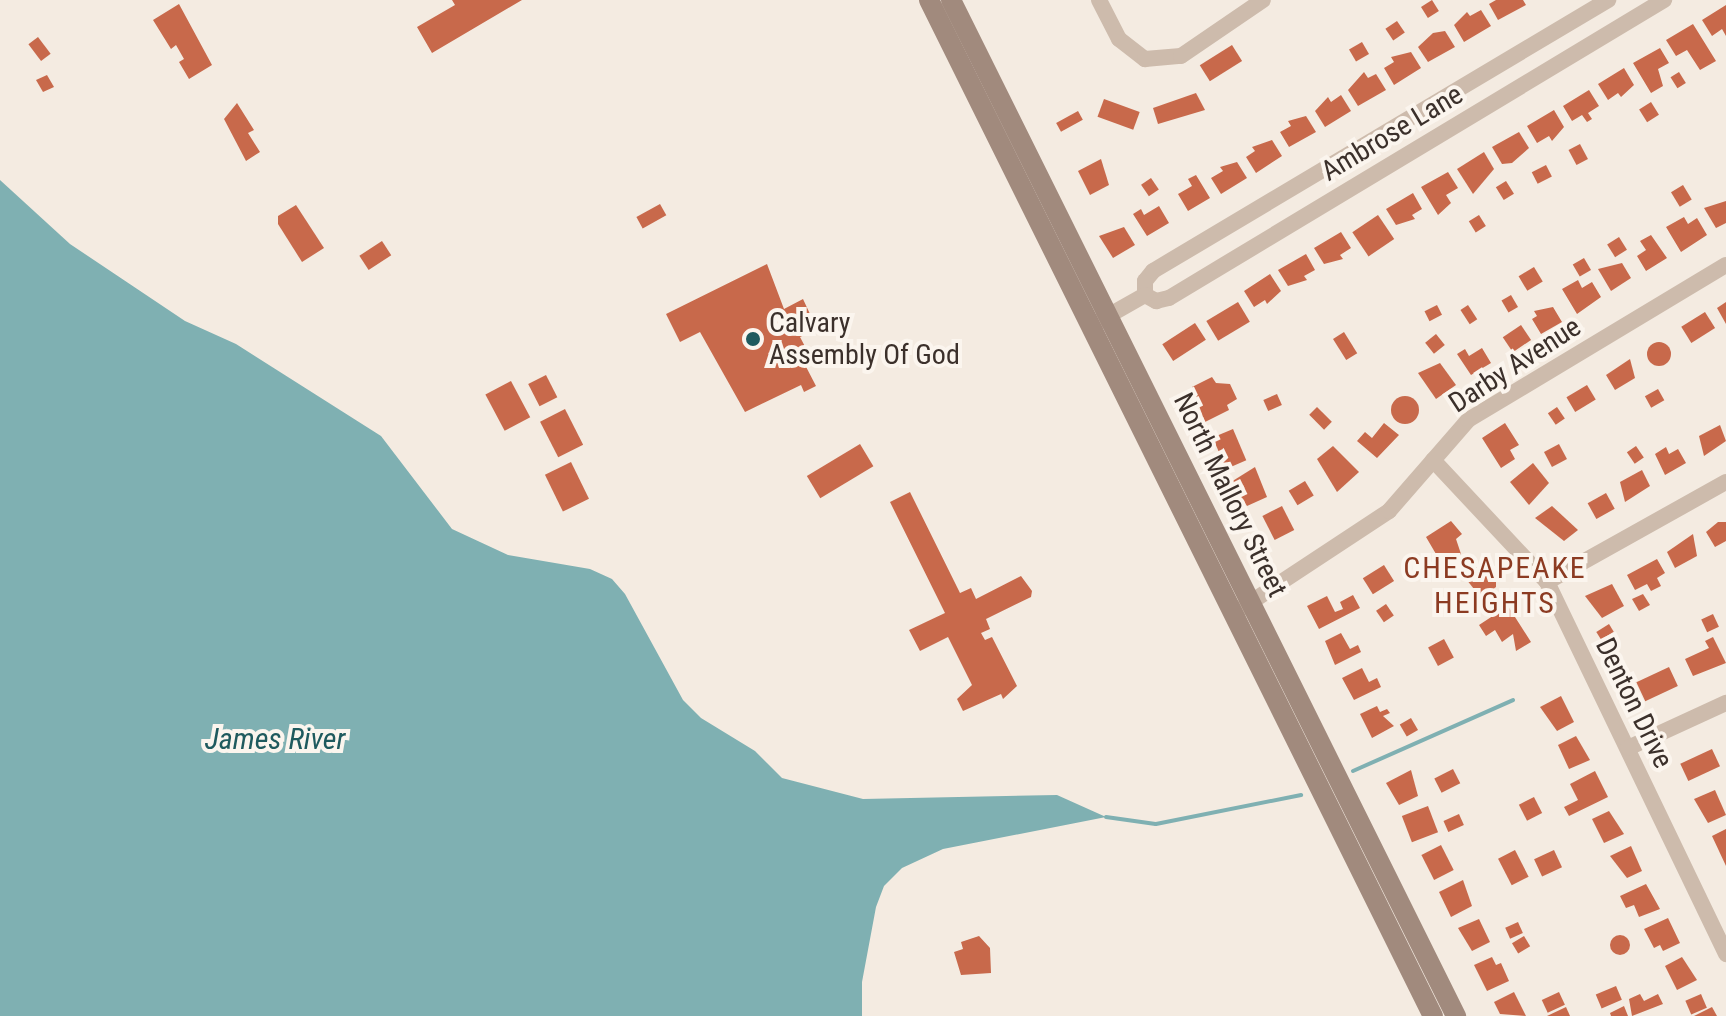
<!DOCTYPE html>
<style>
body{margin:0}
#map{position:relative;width:1726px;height:1016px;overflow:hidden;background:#f4ebe1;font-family:"Roboto Condensed",sans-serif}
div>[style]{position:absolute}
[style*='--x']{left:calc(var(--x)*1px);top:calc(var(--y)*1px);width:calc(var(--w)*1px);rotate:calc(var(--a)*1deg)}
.water>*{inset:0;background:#7fb0b2}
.stream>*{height:4px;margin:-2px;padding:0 2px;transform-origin:2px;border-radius:2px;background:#7fb0b2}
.building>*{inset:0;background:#c8694b;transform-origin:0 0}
.round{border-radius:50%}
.street>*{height:16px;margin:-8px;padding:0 8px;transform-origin:8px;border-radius:8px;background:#cdbbac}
.secondary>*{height:20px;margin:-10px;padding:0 10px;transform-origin:10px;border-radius:10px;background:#a18a7d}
.dots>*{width:22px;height:22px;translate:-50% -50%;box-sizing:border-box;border:4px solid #fbf5ee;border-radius:50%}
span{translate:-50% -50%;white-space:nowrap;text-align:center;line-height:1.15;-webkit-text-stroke:8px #fbf5ee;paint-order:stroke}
.street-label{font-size:28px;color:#3b302b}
.poi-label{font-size:28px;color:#3b302b}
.left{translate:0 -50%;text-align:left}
.neighbourhood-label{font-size:30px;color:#8c3b22;letter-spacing:2px}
.water-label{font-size:30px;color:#1f5a5e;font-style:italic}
</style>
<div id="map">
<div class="water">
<i style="clip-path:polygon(0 180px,70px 244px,185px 321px,236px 344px,381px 436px,452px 529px,508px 555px,590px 569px,612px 579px,625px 594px,683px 700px,701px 718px,755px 751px,782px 778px,863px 799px,1057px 795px,1106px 817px,943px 849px,902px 868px,884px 886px,876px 907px,862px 982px,862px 1016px,0 1016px)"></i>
</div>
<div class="stream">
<i style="--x:1353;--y:771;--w:175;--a:-23.9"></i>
<i style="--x:1106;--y:817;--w:50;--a:8"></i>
<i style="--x:1156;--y:824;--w:148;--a:-11.3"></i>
</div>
<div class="building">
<i style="clip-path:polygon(452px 0,522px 0,432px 53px,417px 27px,455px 5px)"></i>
<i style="left:1432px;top:0;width:13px;height:13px;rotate:58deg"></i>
<i style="clip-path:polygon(1496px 0,1523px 0,1526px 5px,1498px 20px,1489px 4px)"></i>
<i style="clip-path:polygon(179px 4px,212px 65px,189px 79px,179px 62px,184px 59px,176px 45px,171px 49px,153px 20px)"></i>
<i style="clip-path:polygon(1726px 5px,1726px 36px,1722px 29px,1712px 36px,1702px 20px)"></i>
<i style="clip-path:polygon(1481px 10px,1491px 26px,1464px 42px,1454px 25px,1467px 12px,1470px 16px)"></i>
<i style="left:1397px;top:21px;width:14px;height:14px;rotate:56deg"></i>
<i style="clip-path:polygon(1693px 24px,1716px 61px,1700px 70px,1687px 50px,1676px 56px,1666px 40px)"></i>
<i style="clip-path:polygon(1445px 31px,1455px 47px,1428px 62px,1418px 47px,1433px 33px)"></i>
<i style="left:38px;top:37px;width:21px;height:12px;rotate:53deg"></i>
<i style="left:1362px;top:42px;width:14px;height:15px;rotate:60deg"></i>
<i style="left:1232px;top:45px;width:19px;height:38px;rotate:58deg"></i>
<i style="clip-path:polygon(1660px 48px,1669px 63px,1658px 69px,1663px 86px,1651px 93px,1633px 63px)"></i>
<i style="clip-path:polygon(1411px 52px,1421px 68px,1394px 85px,1384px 68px,1394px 62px,1391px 57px)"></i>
<i style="clip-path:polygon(1624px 68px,1634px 85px,1621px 97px,1618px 93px,1608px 100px,1598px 84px)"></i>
<i style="clip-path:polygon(1364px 72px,1368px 78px,1376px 74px,1386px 90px,1358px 106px,1348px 90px)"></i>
<i style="left:1679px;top:72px;width:13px;height:10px;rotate:58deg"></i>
<i style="clip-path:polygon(47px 75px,54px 87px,43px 92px,36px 80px)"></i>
<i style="clip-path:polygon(1589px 90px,1599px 106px,1588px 113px,1592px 119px,1587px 122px,1582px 115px,1572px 121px,1563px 106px)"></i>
<i style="clip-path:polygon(1196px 93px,1205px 110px,1158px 124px,1153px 108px)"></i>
<i style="clip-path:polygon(1341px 95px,1351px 111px,1325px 127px,1315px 111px,1328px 97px,1331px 102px)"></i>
<i style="left:1104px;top:99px;width:38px;height:19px;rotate:20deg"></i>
<i style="left:1651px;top:102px;width:15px;height:14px;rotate:58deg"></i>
<i style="clip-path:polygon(237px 103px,254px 130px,248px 133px,260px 152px,246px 161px,224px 119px)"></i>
<i style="clip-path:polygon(1554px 110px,1564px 127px,1552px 141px,1549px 136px,1537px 143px,1527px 126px)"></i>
<i style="left:1078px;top:111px;width:10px;height:25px;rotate:61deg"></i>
<i style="clip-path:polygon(1306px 116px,1316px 132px,1289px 147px,1280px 132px,1291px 126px,1288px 121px)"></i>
<i style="clip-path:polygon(1519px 132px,1529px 148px,1512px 163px,1502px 164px,1492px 147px)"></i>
<i style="clip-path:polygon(1272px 140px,1282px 156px,1256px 173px,1246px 157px,1255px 151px,1252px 147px)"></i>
<i style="left:1580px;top:144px;width:17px;height:13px;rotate:62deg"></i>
<i style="clip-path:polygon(1484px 152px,1494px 169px,1473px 194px,1457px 169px)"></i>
<i style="clip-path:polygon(1101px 159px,1109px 185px,1090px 195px,1078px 171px)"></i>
<i style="clip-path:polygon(1237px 162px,1247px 178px,1221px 194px,1211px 178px,1223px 171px,1220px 167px)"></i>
<i style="left:1546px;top:165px;width:13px;height:16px;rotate:63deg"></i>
<i style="clip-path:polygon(1448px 172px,1458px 188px,1446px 195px,1451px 203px,1438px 215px,1421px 187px)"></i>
<i style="clip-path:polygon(1196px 175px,1210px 198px,1188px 211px,1178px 194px,1192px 186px,1188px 179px)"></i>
<i style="left:1151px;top:178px;width:14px;height:12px;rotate:56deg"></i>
<i style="left:1506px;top:181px;width:15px;height:12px;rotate:58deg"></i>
<i style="left:1683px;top:185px;width:17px;height:14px;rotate:59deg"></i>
<i style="clip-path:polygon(1413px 193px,1422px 209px,1412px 215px,1415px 219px,1396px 225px,1386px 209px)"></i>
<i style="clip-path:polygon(1726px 201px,1726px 223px,1716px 228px,1704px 208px)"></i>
<i style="left:660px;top:204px;width:13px;height:27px;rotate:61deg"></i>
<i style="clip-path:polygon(296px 205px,324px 248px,302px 262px,278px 224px,278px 216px)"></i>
<i style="clip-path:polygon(1159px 206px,1169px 223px,1147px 236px,1133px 214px,1141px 209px,1144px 215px)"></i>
<i style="left:1378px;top:215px;width:29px;height:31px;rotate:56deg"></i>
<i style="left:1479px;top:215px;width:13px;height:12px;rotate:58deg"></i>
<i style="clip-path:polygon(1684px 217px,1688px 224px,1697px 218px,1707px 235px,1681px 252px,1666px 227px)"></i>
<i style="clip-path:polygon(1124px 227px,1135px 245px,1113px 258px,1099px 236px)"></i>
<i style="clip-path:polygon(1341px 232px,1351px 248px,1340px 255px,1343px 259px,1324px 264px,1314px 248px)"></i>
<i style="clip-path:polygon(1651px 235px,1667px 258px,1646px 271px,1637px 256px,1646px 250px,1640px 241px)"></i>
<i style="left:1619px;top:237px;width:15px;height:14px;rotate:58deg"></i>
<i style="left:382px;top:241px;width:17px;height:27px;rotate:57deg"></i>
<i style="clip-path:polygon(1306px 254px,1315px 270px,1304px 276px,1307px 280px,1288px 286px,1278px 270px)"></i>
<i style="left:1584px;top:258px;width:14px;height:13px;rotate:60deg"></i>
<i style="clip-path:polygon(1622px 263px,1631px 278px,1611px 291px,1598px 269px)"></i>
<i style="clip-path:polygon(767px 264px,784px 309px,803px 299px,817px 329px,800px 337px,810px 356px,802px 359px,816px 386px,804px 392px,801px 385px,745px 412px,700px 332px,680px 342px,666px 314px)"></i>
<i style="left:1534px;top:267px;width:17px;height:18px;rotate:59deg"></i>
<i style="clip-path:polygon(1270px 274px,1281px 291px,1267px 304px,1265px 300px,1254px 307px,1244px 291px)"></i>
<i style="clip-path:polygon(1578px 280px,1582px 288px,1592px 282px,1601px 297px,1577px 314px,1562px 289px)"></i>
<i style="left:1511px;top:295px;width:14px;height:11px;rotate:60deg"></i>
<i style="left:1238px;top:302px;width:23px;height:37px;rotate:59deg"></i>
<i style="clip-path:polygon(1726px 302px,1726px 324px,1717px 308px)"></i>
<i style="left:1437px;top:305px;width:11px;height:14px;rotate:63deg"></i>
<i style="left:1468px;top:305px;width:17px;height:9px;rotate:57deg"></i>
<i style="clip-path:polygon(1553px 307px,1562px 322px,1541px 334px,1532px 319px,1537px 316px,1534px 311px)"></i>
<i style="left:1705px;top:312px;width:19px;height:28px;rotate:58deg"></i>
<i style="left:1195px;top:323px;width:20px;height:39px;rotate:57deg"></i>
<i style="left:1521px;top:325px;width:18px;height:22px;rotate:56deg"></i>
<i style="left:1344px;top:332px;width:25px;height:13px;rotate:58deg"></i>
<i style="left:1436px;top:334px;width:14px;height:14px;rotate:51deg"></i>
<i class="round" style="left:1647px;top:342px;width:24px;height:24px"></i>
<i style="clip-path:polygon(1482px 348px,1491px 363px,1471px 375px,1457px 354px,1465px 349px,1469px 356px)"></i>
<i style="clip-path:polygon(1630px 359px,1635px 378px,1615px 390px,1606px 375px)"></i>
<i style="clip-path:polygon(1440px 363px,1456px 385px,1436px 399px,1418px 373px)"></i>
<i style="left:546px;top:375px;width:25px;height:20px;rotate:63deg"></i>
<i style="clip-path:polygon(1212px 377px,1216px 383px,1230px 384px,1237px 399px,1227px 405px,1229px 410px,1205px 422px,1192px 387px)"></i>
<i style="left:511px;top:381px;width:41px;height:29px;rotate:62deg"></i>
<i style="left:1587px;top:385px;width:17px;height:24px;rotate:59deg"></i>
<i style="left:1658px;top:389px;width:13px;height:15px;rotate:61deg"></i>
<i style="left:1277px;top:394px;width:12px;height:15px;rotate:66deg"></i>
<i class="round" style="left:1391px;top:396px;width:28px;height:28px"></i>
<i style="left:1317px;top:407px;width:21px;height:11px;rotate:45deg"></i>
<i style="left:1557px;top:407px;width:14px;height:11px;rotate:56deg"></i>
<i style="left:565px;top:409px;width:40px;height:28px;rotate:63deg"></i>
<i style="clip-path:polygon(1384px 423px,1399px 435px,1377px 458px,1357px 441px,1365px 432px,1372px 438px)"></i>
<i style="clip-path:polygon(1505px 423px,1519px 445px,1510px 450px,1515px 459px,1501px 468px,1482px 438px)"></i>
<i style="clip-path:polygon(1720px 425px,1726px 441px,1704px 456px,1699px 436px)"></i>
<i style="left:1233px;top:429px;width:34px;height:22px;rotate:67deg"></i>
<i style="left:860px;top:444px;width:26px;height:62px;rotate:59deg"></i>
<i style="left:1559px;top:444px;width:17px;height:17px;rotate:62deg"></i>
<i style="clip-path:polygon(1333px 446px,1359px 472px,1337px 492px,1317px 459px)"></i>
<i style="left:1636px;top:446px;width:14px;height:11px;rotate:56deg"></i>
<i style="clip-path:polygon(1666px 447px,1669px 454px,1678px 449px,1686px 463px,1665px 475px,1655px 454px)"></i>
<i style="left:571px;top:462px;width:41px;height:29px;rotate:64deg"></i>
<i style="clip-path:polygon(1533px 463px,1549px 483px,1529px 505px,1510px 482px)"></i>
<i style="clip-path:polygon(1255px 467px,1267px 497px,1247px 506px,1231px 482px)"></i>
<i style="clip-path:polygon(1642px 470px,1650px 486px,1625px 502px,1620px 482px)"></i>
<i style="left:1305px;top:481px;width:17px;height:19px;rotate:59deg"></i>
<i style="clip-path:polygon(910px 492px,960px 593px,971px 588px,976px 599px,1021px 576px,1032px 591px,1031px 597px,986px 619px,990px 629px,981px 633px,985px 640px,992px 637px,1017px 686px,1003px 699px,1001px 694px,963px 711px,957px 699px,972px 685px,948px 637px,920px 651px,909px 630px,945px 613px,890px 502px)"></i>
<i style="left:1606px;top:493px;width:18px;height:21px;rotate:61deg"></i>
<i style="left:1282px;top:506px;width:27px;height:22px;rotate:63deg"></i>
<i style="clip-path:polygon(1552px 506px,1578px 530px,1564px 541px,1535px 518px)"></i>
<i style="clip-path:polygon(1451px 521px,1462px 534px,1456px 539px,1461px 554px,1443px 566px,1426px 537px)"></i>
<i style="clip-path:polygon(1718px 522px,1726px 522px,1726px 541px,1715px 547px,1706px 532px)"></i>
<i style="clip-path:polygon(1693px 534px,1697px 556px,1675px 568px,1667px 552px)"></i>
<i style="clip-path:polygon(1657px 559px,1665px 573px,1657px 578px,1661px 586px,1651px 591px,1647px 584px,1635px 590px,1627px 575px)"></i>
<i style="clip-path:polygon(1472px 560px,1496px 581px,1496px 587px,1481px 598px,1459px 570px)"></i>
<i style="left:1384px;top:565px;width:19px;height:25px;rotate:58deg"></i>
<i style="clip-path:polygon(1612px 584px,1624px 606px,1602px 618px,1585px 596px)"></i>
<i style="clip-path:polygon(1643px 594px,1650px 605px,1639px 611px,1632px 599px)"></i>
<i style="clip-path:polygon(1353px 595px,1360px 608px,1319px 629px,1307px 606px,1327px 596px,1335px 612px,1343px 609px,1340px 602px)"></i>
<i style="left:1386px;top:604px;width:14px;height:12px;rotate:56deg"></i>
<i style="clip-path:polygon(1508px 606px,1531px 642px,1516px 651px,1513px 634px,1502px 642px,1495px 630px,1486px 636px,1479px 625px)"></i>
<i style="left:1713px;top:614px;width:14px;height:13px;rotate:65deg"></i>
<i style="left:1609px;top:624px;width:9px;height:15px;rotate:58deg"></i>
<i style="clip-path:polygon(1341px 633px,1350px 649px,1358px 645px,1361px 652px,1335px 665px,1325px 641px)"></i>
<i style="clip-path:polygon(1713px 637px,1726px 663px,1693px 676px,1685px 659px,1709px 648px,1705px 641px)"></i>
<i style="left:1444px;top:639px;width:21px;height:18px;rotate:62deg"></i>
<i style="left:1669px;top:667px;width:21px;height:36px;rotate:65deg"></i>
<i style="clip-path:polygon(1362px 668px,1369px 682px,1377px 678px,1381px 687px,1354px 700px,1342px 678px)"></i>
<i style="clip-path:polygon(1561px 696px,1574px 722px,1557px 731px,1540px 707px)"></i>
<i style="clip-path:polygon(1377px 706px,1380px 712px,1387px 709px,1390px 713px,1383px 716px,1394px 726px,1372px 738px,1360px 714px)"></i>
<i style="left:1411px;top:718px;width:14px;height:13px;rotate:60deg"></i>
<i style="clip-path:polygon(1576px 736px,1590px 760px,1569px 769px,1558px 745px)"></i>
<i style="left:1712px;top:749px;width:19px;height:35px;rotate:65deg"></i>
<i style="left:1453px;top:769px;width:16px;height:21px;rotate:63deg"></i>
<i style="clip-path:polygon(1411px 770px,1418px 796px,1399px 805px,1386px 783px)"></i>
<i style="clip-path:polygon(1595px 771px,1608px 797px,1569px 816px,1564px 807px,1578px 800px,1570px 784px)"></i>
<i style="clip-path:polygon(1715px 790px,1726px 815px,1708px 823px,1694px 799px)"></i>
<i style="left:1534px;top:797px;width:18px;height:17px;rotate:63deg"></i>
<i style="left:1428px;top:806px;width:28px;height:28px;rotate:69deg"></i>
<i style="clip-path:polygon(1609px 811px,1624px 834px,1604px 843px,1592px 819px)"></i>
<i style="left:1459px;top:814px;width:12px;height:17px;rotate:66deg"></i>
<i style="clip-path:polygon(1726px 829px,1726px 866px,1712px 836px)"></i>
<i style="left:1441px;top:845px;width:28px;height:22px;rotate:63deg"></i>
<i style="clip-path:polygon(1631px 846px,1642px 871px,1627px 878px,1610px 856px)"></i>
<i style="left:1515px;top:850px;width:30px;height:19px;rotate:63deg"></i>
<i style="left:1554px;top:850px;width:19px;height:22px;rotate:65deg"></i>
<i style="clip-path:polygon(1463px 880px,1472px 906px,1451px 917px,1439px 892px)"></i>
<i style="clip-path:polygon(1646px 884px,1660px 909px,1639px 917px,1634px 905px,1626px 908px,1620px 896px)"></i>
<i style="clip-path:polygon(1668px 918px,1680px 943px,1663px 951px,1660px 945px,1654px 948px,1644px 929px)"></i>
<i style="clip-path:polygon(1479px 919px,1490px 942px,1472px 951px,1458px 928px)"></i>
<i style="left:1518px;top:922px;width:12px;height:14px;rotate:66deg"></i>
<i class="round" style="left:1610px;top:935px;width:20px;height:20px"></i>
<i style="clip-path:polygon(979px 936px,990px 948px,991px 973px,961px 975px,954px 952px,963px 949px,961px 942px)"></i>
<i style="left:1524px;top:936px;width:12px;height:14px;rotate:59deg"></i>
<i style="clip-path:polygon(1492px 957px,1496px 965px,1501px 963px,1509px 981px,1487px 991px,1474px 965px)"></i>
<i style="clip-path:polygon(1682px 957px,1697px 980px,1677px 990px,1665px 966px)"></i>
<i style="left:1616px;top:986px;width:15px;height:22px;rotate:67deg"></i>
<i style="clip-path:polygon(1514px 992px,1526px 1016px,1500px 1014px,1494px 1002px)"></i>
<i style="left:1559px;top:992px;width:14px;height:19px;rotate:65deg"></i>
<i style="clip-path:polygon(1640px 994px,1644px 1001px,1658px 994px,1663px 1004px,1632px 1016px,1629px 999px)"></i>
<i style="left:1701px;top:994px;width:15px;height:17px;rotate:67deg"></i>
<i style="clip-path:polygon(1624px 1006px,1628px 1016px,1611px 1016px,1610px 1013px)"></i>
<i style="clip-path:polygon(1566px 1007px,1570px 1016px,1547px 1016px)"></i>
<i style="clip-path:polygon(1712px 1007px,1717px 1016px,1694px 1016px)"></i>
</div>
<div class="street">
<i style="--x:1099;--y:0;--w:44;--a:62.9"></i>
<i style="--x:1119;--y:39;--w:33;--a:38"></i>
<i style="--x:1145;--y:59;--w:36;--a:-5"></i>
<i style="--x:1181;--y:56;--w:99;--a:-34.3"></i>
<i style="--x:1145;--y:295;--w:13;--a:29"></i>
<i style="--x:1156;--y:301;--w:13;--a:-13"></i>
<i style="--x:1169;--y:298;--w:578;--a:-31.05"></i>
<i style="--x:1145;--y:295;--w:14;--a:-90"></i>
<i style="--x:1145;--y:281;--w:13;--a:-51"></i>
<i style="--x:1153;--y:271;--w:530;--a:-30.78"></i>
<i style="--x:1099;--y:321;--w:53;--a:-29.5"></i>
<i style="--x:1433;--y:460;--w:167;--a:46.9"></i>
<i style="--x:1547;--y:582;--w:413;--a:64.3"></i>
<i style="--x:1547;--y:582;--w:205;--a:-29.2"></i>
<i style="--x:1242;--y:608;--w:176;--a:-33.4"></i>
<i style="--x:1389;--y:511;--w:121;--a:-49"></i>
<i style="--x:1468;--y:420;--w:301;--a:-31"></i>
<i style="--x:1628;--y:748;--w:108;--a:-24.7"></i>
</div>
<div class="secondary">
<i style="--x:929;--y:0;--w:1134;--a:63.62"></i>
<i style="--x:951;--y:0;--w:1135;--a:63.57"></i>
</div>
<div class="dots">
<i style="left:753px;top:339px;background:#1f5a5e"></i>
</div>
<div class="street-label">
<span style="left:1392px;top:133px;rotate:-31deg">Ambrose Lane</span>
<span style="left:1515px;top:365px;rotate:-33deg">Darby Avenue</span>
<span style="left:1230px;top:495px;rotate:64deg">North Mallory Street</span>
<span style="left:1634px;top:703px;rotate:64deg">Denton Drive</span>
</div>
<div class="poi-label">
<span class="left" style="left:769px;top:339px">Calvary<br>Assembly Of God</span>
</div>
<div class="neighbourhood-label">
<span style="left:1495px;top:585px">CHESAPEAKE<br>HEIGHTS</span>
</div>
<div class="water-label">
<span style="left:275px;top:739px">James River</span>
</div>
</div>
